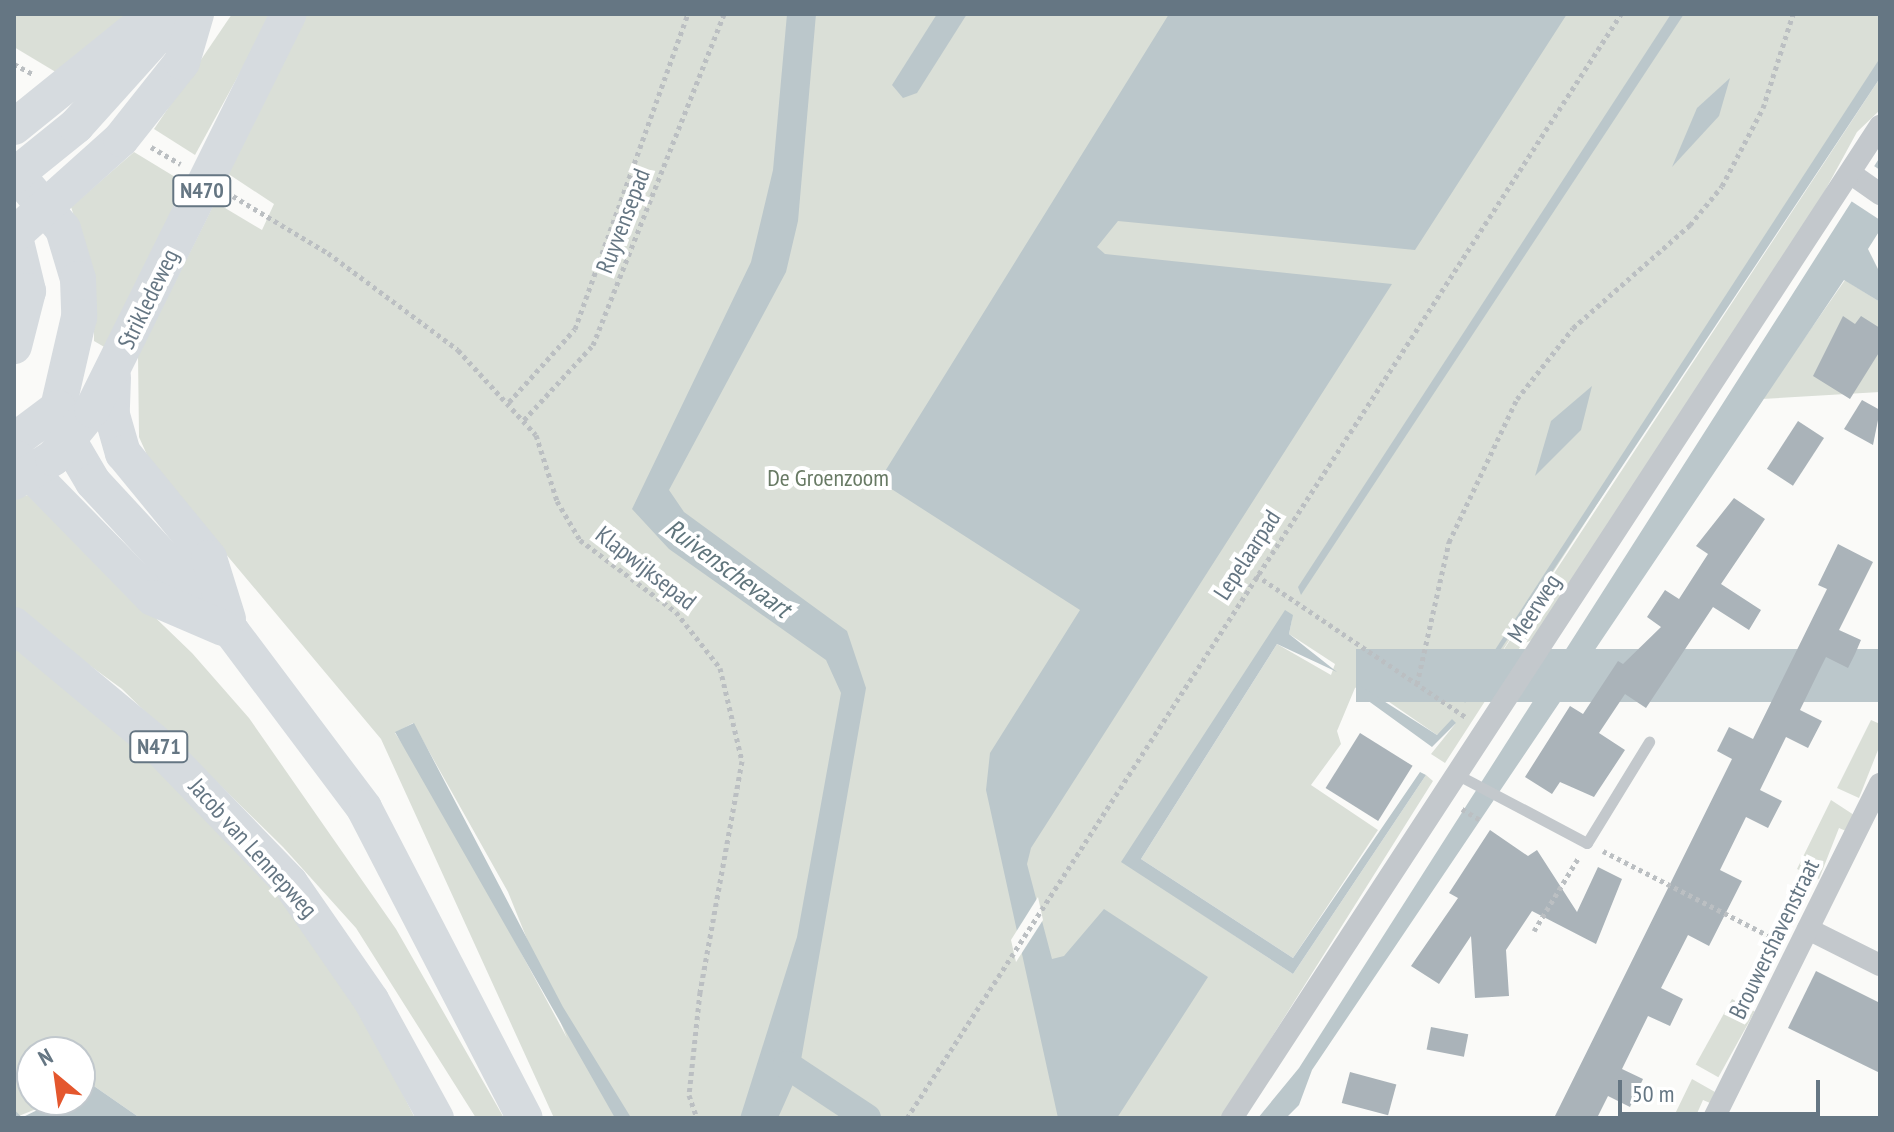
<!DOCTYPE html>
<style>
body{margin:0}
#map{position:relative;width:1894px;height:1132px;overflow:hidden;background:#fafaf8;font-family:"PT Sans Narrow",sans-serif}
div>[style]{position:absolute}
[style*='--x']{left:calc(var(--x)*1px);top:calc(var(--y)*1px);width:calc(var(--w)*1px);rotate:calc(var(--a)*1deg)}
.green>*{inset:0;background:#dadfd7;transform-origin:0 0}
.water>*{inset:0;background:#bbc7cb;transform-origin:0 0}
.pier>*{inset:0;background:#fafaf8}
.stream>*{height:8px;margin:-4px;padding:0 4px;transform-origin:4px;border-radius:4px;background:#bbc7cb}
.canal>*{height:28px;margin:-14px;padding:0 14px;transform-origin:14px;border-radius:14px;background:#bbc7cb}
.building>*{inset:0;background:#aab3b9;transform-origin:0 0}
.path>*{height:5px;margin-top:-2.5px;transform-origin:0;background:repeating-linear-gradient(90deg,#bbbfc2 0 4px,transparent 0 8px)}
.service>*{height:11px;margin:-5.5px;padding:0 5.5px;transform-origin:5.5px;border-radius:5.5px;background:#c3c8cc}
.minor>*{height:22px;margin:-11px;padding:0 11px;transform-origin:11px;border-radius:11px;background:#c3c8cc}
.primary>*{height:36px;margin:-18px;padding:0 18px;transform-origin:18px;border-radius:18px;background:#d6dbdf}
span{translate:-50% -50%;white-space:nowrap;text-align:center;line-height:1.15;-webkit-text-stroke:8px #fff;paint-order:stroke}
.shield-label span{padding:2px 6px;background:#fff;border:2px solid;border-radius:6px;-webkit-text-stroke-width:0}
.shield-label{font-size:22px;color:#657683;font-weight:700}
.street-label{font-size:24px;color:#657683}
.park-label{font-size:24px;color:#687a64}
.water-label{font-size:26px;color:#60757c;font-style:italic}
.frame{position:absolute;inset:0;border:16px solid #657683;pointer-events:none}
.north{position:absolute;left:16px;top:1036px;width:80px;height:80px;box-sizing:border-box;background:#fff;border:2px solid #c1c8cd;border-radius:50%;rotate:331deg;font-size:22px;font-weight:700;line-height:32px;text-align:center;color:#657683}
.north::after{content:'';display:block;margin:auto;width:28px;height:36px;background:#e4572e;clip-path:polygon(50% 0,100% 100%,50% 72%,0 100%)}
.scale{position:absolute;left:1618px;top:1080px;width:202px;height:36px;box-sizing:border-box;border:4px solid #657683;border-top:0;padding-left:10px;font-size:24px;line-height:28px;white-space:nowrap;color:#657683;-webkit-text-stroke:6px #fff;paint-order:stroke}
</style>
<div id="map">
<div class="green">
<i style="clip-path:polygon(14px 14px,131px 14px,59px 74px,14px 47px)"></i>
<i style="clip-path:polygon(232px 14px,272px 14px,195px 155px,154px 129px)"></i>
<i style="clip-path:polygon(evenodd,304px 14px,1880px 14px,1880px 66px,1468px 704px,1880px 78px,1880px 110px,1857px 132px,1809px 220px,1535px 639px,1522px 644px,1445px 763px,1431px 754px,1456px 723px,1437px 735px,1363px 684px,1355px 688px,1337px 731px,1341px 744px,1311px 785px,1378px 830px,1293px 958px,1141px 859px,1277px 644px,1331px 675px,1335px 664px,1289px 634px,1292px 619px,1129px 866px,1293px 974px,1426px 775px,1433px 781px,1221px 1118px,554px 1118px,381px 739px,152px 466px,139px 437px,138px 356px,215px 202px,262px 230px,274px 204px,227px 173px,304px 14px,413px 723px,508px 892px,567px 1038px,434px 791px,395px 733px,413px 723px)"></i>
<i style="clip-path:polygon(134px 152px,185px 183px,106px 348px,94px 341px,94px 278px,71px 207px)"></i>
<i style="clip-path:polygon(1845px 280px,1880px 302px,1880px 392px,1762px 399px)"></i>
<i style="clip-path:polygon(28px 495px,192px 653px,249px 718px,396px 929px,504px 1118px,476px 1118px,356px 928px,283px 847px,122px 689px,14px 610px,14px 499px)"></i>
<i style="clip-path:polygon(14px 645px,76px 690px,262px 872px,362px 1014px,415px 1118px,140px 1118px,91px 1084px,80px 1089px,80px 1052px,32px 1052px,32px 1100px,58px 1100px,14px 1118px)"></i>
<i style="clip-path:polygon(1871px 720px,1880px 724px,1880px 745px,1859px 798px,1837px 788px)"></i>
<i style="clip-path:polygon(1831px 800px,1854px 815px,1846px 831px,1839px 828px,1819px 879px,1797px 869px)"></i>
<i style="left:1732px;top:999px;width:26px;height:75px;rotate:29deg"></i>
<i style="clip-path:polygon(1692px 1079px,1715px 1092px,1710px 1103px,1703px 1100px,1695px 1118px,1673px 1118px)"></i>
</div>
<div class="water">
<i style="clip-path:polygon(787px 14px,816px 14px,798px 221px,786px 272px,669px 490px,684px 512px,847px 631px,866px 688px,801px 1060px,824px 1076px,812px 1093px,794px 1082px,778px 1118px,740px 1118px,797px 937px,841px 693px,826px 660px,669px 549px,632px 509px,751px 262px,773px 170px)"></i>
<i style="clip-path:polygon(937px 14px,967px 14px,917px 93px,903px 98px,892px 85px)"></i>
<i style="clip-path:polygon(1169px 14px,1567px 14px,1415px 250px,1118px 221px,1097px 247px,1105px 254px,1392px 284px,1031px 848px,1027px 864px,1052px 959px,1064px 956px,1104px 909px,1208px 977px,1117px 1118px,1058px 1118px,986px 790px,990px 753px,1080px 610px,879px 481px)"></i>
<i style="clip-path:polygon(1671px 14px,1684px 14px,1301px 595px,1298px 587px)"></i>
<i style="clip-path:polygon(1880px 58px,1880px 78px,1465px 703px,1463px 699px)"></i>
<i style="clip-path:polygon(1730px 78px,1719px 116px,1672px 167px,1697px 108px)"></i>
<i style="clip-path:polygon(1880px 157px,1880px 230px,1868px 249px,1880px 273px,1880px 302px,1844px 280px,1312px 1070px,1299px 1105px,1286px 1118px,1258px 1118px,1299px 1068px)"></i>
<i style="clip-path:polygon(1592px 386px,1581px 430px,1535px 476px,1551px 421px)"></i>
<i style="clip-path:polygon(1285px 610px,1293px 615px,1289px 634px,1337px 672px,1277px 644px,1141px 859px,1293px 958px,1420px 772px,1426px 775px,1293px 974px,1121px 862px)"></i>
<i style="left:1880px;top:649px;width:53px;height:524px;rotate:90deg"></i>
<i style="clip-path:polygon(1357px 684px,1437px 735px,1452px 719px,1456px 723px,1432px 747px,1356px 692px)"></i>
<i style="clip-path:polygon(414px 723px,563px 1007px,630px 1116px,615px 1118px,395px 732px)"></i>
<i style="clip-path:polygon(91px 1084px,140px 1118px,21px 1118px,58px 1100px,80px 1100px,80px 1089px)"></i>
</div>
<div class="pier">
<i style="clip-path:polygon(1871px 164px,1880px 170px,1880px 220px,1848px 199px)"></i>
<i style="clip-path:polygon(1038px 897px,1043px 920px,1016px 962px,1011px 940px)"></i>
</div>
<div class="stream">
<i style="--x:14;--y:1115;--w:4;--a:45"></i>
</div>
<div class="canal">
<i style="--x:787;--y:1065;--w:96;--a:33.5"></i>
</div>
<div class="building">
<i style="clip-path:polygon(1843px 316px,1855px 324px,1861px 316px,1880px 328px,1880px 351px,1850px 399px,1813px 376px)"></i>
<i style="clip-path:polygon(1862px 400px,1880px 410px,1873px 445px,1844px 429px)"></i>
<i style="left:1798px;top:421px;width:31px;height:57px;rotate:33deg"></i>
<i style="clip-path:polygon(1734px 498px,1765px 519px,1721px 584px,1761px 610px,1749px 630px,1713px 607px,1646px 708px,1625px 694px,1599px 733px,1625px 750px,1594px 797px,1560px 782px,1552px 794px,1525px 777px,1570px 706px,1583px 714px,1618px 661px,1623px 664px,1661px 627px,1647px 617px,1665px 590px,1679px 599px,1708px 554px,1696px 546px)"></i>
<i style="clip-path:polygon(1838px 544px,1873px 562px,1839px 630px,1861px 640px,1855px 654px,1848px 668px,1826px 657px,1818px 673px,1800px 710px,1822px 721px,1808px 748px,1786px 737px,1760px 790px,1782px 801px,1768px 828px,1746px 817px,1720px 870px,1742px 881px,1709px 946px,1688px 935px,1661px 988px,1683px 999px,1670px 1026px,1648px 1016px,1622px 1069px,1643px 1079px,1630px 1107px,1608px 1096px,1597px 1118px,1554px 1118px,1732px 759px,1717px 751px,1729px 727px,1753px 739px,1827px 589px,1818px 585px)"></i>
<i style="left:1360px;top:733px;width:62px;height:65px;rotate:32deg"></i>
<i style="clip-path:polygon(1490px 830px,1528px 856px,1537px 850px,1577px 912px,1598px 867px,1622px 879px,1596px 944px,1532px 911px,1506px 950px,1509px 996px,1475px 998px,1471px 936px,1439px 984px,1411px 966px,1458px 898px,1449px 893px)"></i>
<i style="clip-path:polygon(1816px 971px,1880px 1003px,1880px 1073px,1788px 1028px)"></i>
<i style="left:1431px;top:1027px;width:38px;height:23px;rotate:11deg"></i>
<i style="left:1350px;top:1072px;width:48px;height:32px;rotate:15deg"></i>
</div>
<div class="path">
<i style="--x:14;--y:64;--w:21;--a:28"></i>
<i style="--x:151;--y:147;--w:34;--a:30"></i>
<i style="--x:233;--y:196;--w:111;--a:31"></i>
<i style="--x:328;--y:253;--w:162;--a:36.7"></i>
<i style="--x:458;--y:350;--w:115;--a:47.5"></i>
<i style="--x:536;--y:435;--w:69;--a:72.3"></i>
<i style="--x:557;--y:501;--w:45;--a:59.5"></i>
<i style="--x:580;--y:540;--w:120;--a:36.9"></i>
<i style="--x:676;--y:612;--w:71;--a:51.8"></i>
<i style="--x:720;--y:668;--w:96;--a:76.7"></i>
<i style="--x:742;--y:761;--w:235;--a:100.3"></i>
<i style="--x:700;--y:992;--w:104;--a:96.1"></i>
<i style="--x:689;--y:1095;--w:24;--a:71"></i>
<i style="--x:509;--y:402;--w:98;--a:-47.9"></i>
<i style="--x:575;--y:329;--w:335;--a:-70.3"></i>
<i style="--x:524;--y:420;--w:102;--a:-47.4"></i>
<i style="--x:593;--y:345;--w:356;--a:-68.4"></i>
<i style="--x:1256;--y:575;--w:255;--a:34.1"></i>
<i style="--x:1417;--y:684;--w:146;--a:-77.3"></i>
<i style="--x:1449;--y:542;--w:158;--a:-64.6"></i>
<i style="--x:1517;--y:399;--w:90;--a:-51.7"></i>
<i style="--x:1573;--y:328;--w:156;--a:-41.4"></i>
<i style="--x:1690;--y:225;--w:50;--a:-50.6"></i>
<i style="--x:1722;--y:186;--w:88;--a:-62.3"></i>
<i style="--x:1763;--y:108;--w:99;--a:-72.3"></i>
<i style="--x:1462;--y:809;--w:23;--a:31"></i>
<i style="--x:1603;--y:851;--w:198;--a:27.1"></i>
<i style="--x:1534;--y:931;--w:87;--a:-58.7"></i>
<i style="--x:907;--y:1118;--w:1315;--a:-57.11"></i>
</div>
<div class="service">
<i style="--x:1456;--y:774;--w:148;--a:27.8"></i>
<i style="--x:1587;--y:843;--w:119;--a:-58.5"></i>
</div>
<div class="minor">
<i style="--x:1850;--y:173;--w:37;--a:35"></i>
<i style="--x:1808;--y:929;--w:80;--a:26.6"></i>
<i style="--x:1232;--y:1118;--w:1185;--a:-56.85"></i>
<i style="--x:1714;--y:1118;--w:373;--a:-63.6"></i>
</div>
<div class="primary">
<i style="--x:14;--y:127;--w:180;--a:-38.9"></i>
<i style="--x:14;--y:171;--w:76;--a:49.8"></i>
<i style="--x:63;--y:229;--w:52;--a:73.3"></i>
<i style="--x:78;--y:279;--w:38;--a:88"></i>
<i style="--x:79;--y:317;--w:93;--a:103"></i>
<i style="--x:58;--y:408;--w:24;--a:78"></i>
<i style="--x:63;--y:431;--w:59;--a:59.5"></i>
<i style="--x:93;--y:482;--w:205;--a:47.2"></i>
<i style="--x:232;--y:632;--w:220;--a:53.1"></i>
<i style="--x:364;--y:808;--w:349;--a:62.6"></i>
<i style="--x:14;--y:176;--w:80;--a:-38.9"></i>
<i style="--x:76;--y:126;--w:151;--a:-48"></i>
<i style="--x:14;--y:233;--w:60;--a:76.4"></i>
<i style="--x:28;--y:291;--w:57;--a:104.3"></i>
<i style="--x:14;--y:235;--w:144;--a:-41.9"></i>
<i style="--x:121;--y:139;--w:98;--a:-51.6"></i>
<i style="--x:182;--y:62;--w:50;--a:-73.7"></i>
<i style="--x:113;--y:377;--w:38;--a:92"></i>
<i style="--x:112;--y:415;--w:40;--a:74"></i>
<i style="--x:123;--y:453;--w:136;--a:50.7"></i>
<i style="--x:209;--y:558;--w:64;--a:72.7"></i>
<i style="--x:14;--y:441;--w:55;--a:-36.9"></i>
<i style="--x:16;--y:458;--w:196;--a:45.6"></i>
<i style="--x:153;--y:598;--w:76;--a:23.2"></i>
<i style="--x:14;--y:482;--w:46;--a:-31.6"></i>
<i style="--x:53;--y:458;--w:62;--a:-50.9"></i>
<i style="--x:92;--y:410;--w:442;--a:-63.6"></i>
<i style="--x:14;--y:625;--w:181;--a:39.8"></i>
<i style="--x:153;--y:741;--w:197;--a:46"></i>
<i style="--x:290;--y:883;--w:142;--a:55.3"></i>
<i style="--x:371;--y:1000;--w:135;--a:61.2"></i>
</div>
<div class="shield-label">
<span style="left:202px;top:191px">N470</span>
<span style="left:159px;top:747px">N471</span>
</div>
<div class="street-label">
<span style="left:623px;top:221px;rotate:-69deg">Ruyvensepad</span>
<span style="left:148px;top:299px;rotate:-64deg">Strikledeweg</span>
<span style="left:1247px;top:555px;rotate:-57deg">Lepelaarpad</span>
<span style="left:646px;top:568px;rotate:38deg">Klapwijksepad</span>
<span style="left:1534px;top:608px;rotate:-57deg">Meerweg</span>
<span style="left:253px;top:848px;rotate:48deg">Jacob van Lennepweg</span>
<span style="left:1774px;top:939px;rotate:-64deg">Brouwershavenstraat</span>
</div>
<div class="park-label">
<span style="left:828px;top:478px">De Groenzoom</span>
</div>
<div class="water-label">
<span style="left:728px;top:568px;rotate:36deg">Ruivenschevaart</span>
</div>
<div class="frame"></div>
<div class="north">N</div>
<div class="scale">50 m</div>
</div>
